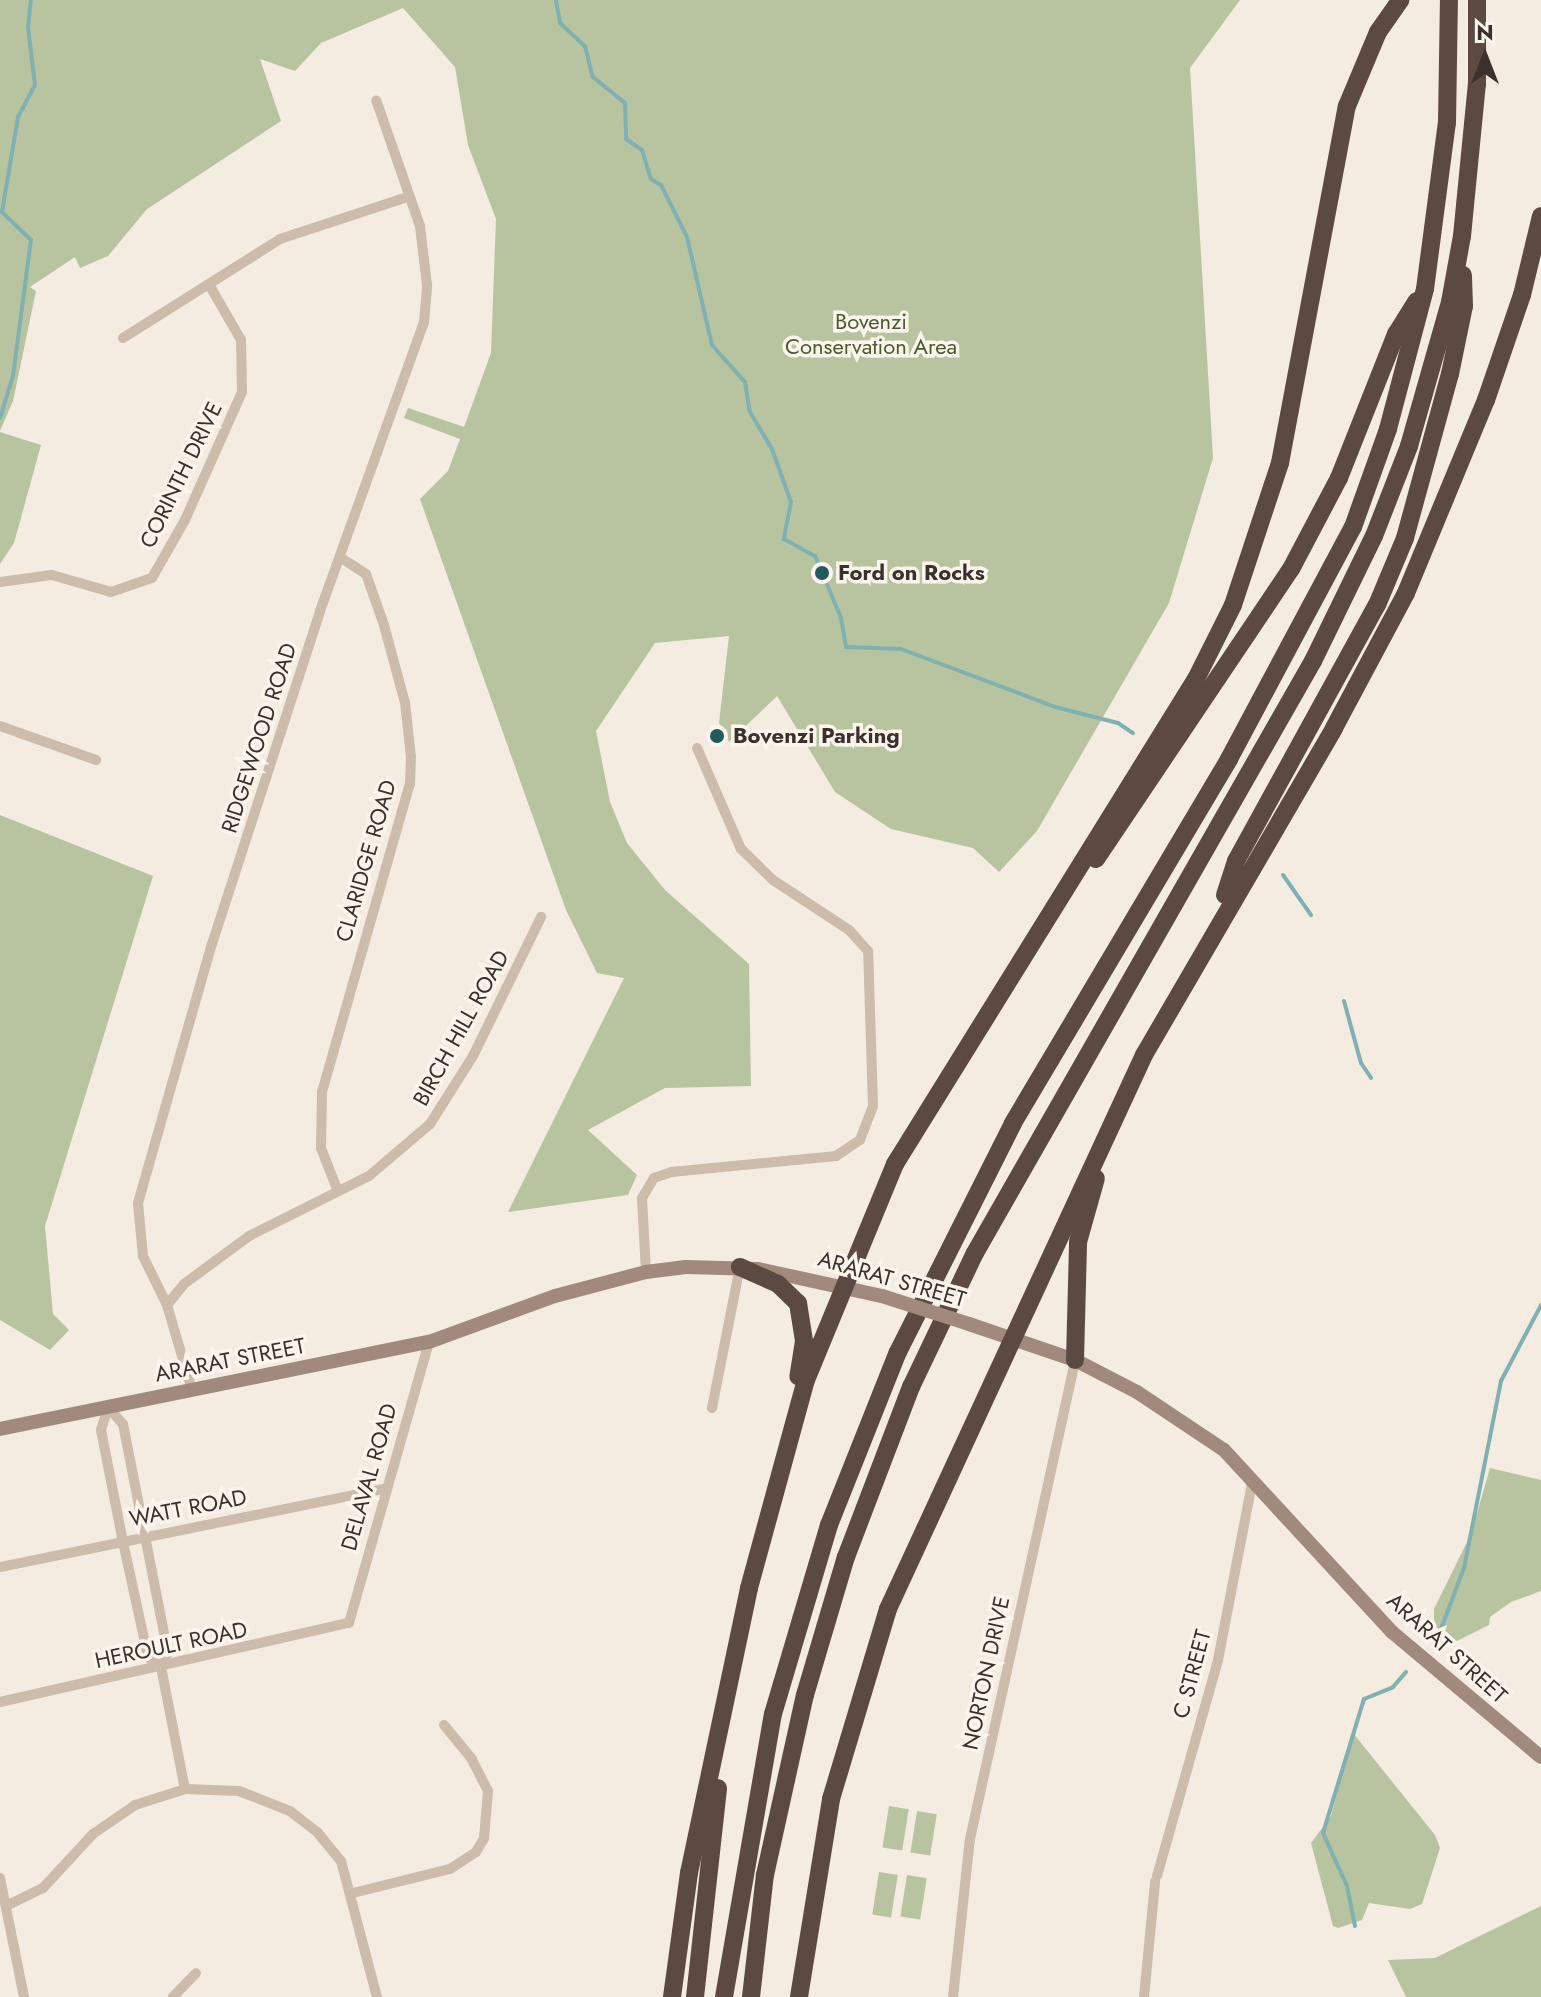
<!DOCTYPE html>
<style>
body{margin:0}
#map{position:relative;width:1541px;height:1997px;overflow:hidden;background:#f4ebe1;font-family:Jost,sans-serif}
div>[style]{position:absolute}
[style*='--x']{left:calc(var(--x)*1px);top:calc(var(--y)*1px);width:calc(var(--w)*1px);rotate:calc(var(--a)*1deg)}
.green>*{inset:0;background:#b8c4a0;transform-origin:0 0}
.stream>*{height:4px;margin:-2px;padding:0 2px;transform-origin:2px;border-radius:2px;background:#7fb0b2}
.minor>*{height:10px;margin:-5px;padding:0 5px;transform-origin:5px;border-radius:5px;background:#cdbbac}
.secondary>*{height:14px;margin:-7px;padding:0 7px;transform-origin:7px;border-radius:7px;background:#a18a7d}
.motorway>*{height:18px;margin:-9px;padding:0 9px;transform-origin:9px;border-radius:9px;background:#5c4a42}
.secondary-bridge>*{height:14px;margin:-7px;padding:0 7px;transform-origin:7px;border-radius:7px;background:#a18a7d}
.dots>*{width:22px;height:22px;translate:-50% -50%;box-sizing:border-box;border:4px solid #fbf5ee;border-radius:50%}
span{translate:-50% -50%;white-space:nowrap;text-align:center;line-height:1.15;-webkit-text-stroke:7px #fbf5ee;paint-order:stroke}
.park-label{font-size:22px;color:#4a5a2e}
.street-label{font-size:22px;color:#3b302b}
.poi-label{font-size:22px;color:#3b302b;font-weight:700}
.left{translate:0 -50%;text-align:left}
.north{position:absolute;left:1445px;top:16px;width:80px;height:80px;-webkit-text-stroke:6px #fbf5ee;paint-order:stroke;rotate:0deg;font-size:22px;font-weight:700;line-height:32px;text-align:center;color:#3b302b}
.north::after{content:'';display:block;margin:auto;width:28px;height:36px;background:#3b302b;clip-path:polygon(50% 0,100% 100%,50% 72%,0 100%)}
</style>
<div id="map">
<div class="green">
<i style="clip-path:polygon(0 0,1240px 0,1190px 68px,1213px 458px,1169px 603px,1037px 831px,999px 872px,973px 848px,891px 829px,835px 792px,777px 696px,729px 742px,719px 723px,729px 636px,655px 643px,596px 731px,610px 802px,627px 843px,665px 890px,749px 964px,751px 1086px,665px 1088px,588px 1130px,637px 1175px,628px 1195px,508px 1212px,624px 978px,597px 973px,566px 910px,420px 499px,448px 471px,460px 439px,404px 418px,408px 408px,464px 427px,491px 353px,496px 219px,468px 145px,455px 67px,403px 8px,321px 43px,295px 71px,260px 59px,281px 121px,147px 209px,108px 256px,80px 268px,75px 257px,30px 287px,36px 291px,13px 401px,0 431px)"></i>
<i style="clip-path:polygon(0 432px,41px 445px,14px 543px,0 564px)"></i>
<i style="clip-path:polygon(0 815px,153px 876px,45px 1226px,53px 1314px,69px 1330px,50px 1350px,0 1320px)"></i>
<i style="clip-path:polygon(1490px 1468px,1541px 1480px,1541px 1591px,1511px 1602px,1490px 1617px,1489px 1625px,1453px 1643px,1434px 1625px,1434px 1609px,1471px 1534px)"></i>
<i style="clip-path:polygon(1353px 1733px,1435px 1835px,1440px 1848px,1422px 1904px,1410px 1909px,1369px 1903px,1362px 1920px,1338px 1928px,1333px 1926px,1311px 1843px,1331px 1816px)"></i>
<i style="left:889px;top:1806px;width:20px;height:42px;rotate:9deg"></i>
<i style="left:917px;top:1811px;width:20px;height:42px;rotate:9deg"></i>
<i style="left:879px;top:1872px;width:19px;height:43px;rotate:9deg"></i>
<i style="left:907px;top:1875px;width:20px;height:42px;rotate:9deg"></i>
<i style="clip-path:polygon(1541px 1906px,1541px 1997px,1406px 1997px,1388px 1960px,1435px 1958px)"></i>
</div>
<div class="stream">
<i style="--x:556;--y:0;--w:23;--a:80"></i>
<i style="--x:560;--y:23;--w:34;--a:43"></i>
<i style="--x:585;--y:46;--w:32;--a:76"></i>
<i style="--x:593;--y:77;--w:41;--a:39.1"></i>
<i style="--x:625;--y:103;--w:36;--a:88"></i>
<i style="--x:626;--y:139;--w:19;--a:35"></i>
<i style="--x:642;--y:150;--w:30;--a:73"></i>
<i style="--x:651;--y:179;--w:12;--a:31"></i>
<i style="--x:661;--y:185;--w:58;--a:63.4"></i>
<i style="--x:687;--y:237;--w:111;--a:77"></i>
<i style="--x:712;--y:345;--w:50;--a:48.3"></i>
<i style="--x:745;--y:382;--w:30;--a:81"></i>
<i style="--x:750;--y:412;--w:43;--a:59.3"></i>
<i style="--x:772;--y:449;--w:56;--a:70.3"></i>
<i style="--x:791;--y:502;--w:38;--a:101"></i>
<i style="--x:784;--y:539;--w:35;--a:29"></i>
<i style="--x:815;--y:556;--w:67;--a:67.2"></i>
<i style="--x:841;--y:618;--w:29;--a:80"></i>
<i style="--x:846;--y:647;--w:55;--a:2.1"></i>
<i style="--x:901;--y:649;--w:165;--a:20.6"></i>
<i style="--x:1055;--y:707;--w:65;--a:14.3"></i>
<i style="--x:1118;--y:723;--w:18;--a:34"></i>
<i style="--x:0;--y:418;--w:44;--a:-72.8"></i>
<i style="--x:13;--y:376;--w:137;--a:-82.5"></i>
<i style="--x:31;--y:240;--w:40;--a:-136"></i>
<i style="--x:2;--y:212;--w:96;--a:-80.4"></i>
<i style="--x:18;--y:117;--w:36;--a:-62"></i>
<i style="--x:35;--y:85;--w:58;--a:-96.9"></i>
<i style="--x:28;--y:27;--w:27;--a:-84"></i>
<i style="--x:1283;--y:875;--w:49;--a:55"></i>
<i style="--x:1344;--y:1001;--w:64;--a:74.7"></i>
<i style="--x:1361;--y:1063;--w:18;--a:56"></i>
<i style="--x:1435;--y:1645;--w:82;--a:-69.4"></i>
<i style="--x:1464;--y:1568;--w:191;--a:-78.8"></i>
<i style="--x:1501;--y:1381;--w:86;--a:-62.2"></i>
<i style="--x:1355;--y:1926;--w:41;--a:-101.3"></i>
<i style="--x:1347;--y:1886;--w:58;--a:-114.4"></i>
<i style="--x:1323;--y:1833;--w:140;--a:-73"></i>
<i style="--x:1364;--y:1699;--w:31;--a:-22"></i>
<i style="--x:1393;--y:1687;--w:20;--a:-49"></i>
</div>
<div class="minor">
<i style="--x:123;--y:338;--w:186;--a:-32.2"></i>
<i style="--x:280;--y:239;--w:135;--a:-18.2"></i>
<i style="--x:0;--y:582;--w:52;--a:-7.7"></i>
<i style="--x:52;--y:575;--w:61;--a:16.1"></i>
<i style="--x:111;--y:592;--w:43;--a:-18.9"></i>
<i style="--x:152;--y:578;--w:67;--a:-60.4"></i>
<i style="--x:185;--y:520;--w:140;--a:-66"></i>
<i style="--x:242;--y:392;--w:52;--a:-91.1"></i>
<i style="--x:241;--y:340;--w:62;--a:-119.9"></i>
<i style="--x:0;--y:726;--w:102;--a:19.5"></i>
<i style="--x:337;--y:1189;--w:44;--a:-111.3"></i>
<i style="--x:321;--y:1148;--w:56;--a:-89"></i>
<i style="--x:322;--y:1092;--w:320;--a:-74.1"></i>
<i style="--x:410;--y:784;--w:27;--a:-88"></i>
<i style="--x:411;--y:757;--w:54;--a:-96.3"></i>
<i style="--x:405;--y:703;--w:81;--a:-105.1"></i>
<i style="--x:384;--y:625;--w:54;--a:-109.4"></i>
<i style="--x:366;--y:574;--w:31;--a:-147"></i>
<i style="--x:646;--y:1272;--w:74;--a:-93.1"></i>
<i style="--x:642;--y:1198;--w:23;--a:-59"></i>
<i style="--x:654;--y:1178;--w:18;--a:-19"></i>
<i style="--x:671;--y:1172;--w:166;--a:-5.5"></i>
<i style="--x:836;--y:1156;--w:29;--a:-34"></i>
<i style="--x:860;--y:1140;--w:36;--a:-69"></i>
<i style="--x:873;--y:1106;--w:155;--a:-91.8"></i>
<i style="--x:868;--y:951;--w:28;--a:-132"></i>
<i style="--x:849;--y:930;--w:91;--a:-146.7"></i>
<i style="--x:773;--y:880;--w:45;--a:-135.9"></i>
<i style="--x:741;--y:849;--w:110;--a:-113.5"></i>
<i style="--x:167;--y:1305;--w:27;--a:-51"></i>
<i style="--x:184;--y:1284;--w:81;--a:-36.4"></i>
<i style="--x:249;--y:1236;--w:134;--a:-26.6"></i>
<i style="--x:369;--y:1176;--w:80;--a:-40.4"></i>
<i style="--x:430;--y:1124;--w:80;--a:-57.7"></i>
<i style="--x:473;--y:1056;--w:155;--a:-63.9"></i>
<i style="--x:192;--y:1390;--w:89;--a:-106.4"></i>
<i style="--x:167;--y:1305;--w:55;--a:-116.1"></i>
<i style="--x:143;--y:1256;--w:53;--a:-95.4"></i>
<i style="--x:138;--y:1203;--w:269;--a:-74.1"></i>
<i style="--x:212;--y:944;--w:350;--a:-72"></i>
<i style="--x:320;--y:611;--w:307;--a:-70.2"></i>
<i style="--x:424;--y:322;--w:37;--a:-85"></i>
<i style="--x:427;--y:285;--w:59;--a:-96.8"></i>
<i style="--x:420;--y:226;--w:133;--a:-109.2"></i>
<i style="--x:108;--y:1407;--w:23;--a:49"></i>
<i style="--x:123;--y:1424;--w:233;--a:78.9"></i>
<i style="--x:168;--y:1653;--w:16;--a:117"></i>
<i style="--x:161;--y:1667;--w:124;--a:78.9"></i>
<i style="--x:108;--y:1407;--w:24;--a:107"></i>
<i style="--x:101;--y:1430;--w:114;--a:78.9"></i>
<i style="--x:123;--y:1542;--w:118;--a:77.7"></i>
<i style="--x:148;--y:1657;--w:16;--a:38"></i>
<i style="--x:712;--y:1408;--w:144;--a:-78.8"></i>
<i style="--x:0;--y:1567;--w:393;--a:-11.5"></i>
<i style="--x:0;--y:1702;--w:358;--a:-12.8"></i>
<i style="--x:349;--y:1623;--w:292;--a:-74.1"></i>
<i style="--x:1157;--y:1876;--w:224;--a:-74.2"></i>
<i style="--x:1218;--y:1660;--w:184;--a:-79.1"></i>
<i style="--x:0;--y:1878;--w:121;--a:78.6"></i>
<i style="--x:353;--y:1893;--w:100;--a:-13.9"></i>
<i style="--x:450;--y:1869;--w:31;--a:-33"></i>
<i style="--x:476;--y:1852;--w:16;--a:-60"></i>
<i style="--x:484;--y:1838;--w:47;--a:-85.1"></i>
<i style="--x:488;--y:1791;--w:36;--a:-117"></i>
<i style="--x:472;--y:1759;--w:44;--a:-129.5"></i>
<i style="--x:6;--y:1906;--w:41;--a:-25.9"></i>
<i style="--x:43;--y:1888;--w:74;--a:-47.2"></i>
<i style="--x:93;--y:1834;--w:51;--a:-34.6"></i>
<i style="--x:135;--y:1805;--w:52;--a:-17.7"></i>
<i style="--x:185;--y:1789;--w:54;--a:2.1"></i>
<i style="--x:239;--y:1791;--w:55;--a:21.4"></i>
<i style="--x:290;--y:1811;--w:36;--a:38"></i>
<i style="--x:318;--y:1833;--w:36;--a:51"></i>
<i style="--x:341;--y:1861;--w:141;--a:75.2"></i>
<i style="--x:173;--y:1997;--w:33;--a:-46"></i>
<i style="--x:953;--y:1997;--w:159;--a:-83.9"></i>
<i style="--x:970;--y:1839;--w:490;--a:-77.6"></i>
<i style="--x:1144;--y:1997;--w:116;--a:-84.5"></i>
</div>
<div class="secondary">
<i style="--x:969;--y:1324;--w:112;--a:18.8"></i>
<i style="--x:1075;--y:1360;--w:70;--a:27.3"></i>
<i style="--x:1137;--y:1392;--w:105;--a:33.7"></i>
<i style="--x:1224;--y:1450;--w:248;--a:47.3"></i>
<i style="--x:1392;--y:1632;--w:194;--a:40"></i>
<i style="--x:0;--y:1429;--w:438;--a:-11.5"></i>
<i style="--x:429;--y:1342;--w:134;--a:-20.1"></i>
<i style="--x:555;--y:1296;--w:94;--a:-14.8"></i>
<i style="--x:646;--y:1272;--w:40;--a:-7.1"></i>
<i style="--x:686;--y:1267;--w:72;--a:1.6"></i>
<i style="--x:758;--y:1269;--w:127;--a:12.3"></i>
</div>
<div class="motorway">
<i style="--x:1096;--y:859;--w:349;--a:-56.1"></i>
<i style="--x:1291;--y:569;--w:103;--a:-62.2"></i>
<i style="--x:1339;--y:478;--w:155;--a:-68.4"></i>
<i style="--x:1396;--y:334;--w:39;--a:-58"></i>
<i style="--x:1225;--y:895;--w:36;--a:-72"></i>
<i style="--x:1236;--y:861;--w:292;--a:-61.2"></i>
<i style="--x:1377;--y:605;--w:73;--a:-67.3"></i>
<i style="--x:1405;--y:538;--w:170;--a:-74.7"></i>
<i style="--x:1450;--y:374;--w:69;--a:-78.4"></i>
<i style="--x:1464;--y:306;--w:31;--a:-92"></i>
<i style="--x:740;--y:1267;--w:42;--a:24.1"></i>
<i style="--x:778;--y:1284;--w:28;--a:44"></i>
<i style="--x:798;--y:1303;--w:38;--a:81"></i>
<i style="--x:804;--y:1341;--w:36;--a:99"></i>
<i style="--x:1075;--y:1360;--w:118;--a:-88.5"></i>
<i style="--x:1078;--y:1242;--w:66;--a:-74.3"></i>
<i style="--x:672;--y:1997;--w:125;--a:-82.2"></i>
<i style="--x:689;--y:1873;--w:291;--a:-78.1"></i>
<i style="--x:749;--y:1588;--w:216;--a:-74.7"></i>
<i style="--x:806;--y:1380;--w:234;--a:-67.6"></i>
<i style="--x:895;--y:1164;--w:571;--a:-58.18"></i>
<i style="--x:1196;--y:679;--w:83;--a:-63.4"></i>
<i style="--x:1233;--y:605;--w:150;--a:-71.7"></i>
<i style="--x:1280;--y:463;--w:363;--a:-79.4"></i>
<i style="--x:1347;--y:106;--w:80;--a:-67.3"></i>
<i style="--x:1378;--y:32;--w:39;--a:-55"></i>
<i style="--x:695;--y:1997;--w:210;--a:-83.7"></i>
<i style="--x:724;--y:1997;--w:287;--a:-80.2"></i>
<i style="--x:773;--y:1714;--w:197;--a:-73.5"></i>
<i style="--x:829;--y:1525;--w:186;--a:-68.3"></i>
<i style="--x:898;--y:1352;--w:256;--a:-63.3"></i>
<i style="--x:1013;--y:1123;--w:423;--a:-59.3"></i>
<i style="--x:1229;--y:759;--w:263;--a:-61.9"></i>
<i style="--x:1353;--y:527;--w:104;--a:-70.3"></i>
<i style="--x:1388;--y:429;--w:145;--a:-75.2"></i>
<i style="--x:1425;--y:289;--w:167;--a:-82.5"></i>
<i style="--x:1447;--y:123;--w:123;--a:-89.1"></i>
<i style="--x:751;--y:1997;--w:123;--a:-83.5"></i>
<i style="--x:765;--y:1875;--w:184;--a:-77.5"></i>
<i style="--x:805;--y:1695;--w:144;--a:-73.5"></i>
<i style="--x:846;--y:1557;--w:182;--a:-69.1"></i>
<i style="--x:911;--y:1387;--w:148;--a:-64.5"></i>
<i style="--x:975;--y:1253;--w:682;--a:-60.28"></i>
<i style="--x:1313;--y:661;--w:139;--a:-64"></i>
<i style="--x:1374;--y:536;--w:97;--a:-68.7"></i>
<i style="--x:1409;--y:446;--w:150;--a:-74.1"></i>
<i style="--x:1450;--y:302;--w:67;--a:-79.7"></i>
<i style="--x:1462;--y:236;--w:153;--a:-84.4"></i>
<i style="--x:1477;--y:84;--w:84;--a:-90"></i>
<i style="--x:799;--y:1997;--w:201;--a:-80.8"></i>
<i style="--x:831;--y:1799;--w:198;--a:-73.3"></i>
<i style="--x:888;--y:1609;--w:610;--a:-65.2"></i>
<i style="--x:1144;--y:1055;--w:378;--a:-59.8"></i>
<i style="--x:1334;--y:728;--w:153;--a:-61.9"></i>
<i style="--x:1406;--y:593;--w:209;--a:-67.5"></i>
<i style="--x:1486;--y:400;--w:111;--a:-71.1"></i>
<i style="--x:1522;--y:295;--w:81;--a:-76.5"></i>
</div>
<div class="secondary-bridge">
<i style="--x:882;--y:1296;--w:91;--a:17.8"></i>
</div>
<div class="dots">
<i style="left:822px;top:573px;background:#1f5a5e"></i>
<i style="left:717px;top:736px;background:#1f5a5e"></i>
</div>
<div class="park-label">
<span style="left:871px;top:334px">Bovenzi<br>Conservation Area</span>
</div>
<div class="street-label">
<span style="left:181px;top:475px;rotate:-64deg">CORINTH DRIVE</span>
<span style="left:259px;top:738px;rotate:-72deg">RIDGEWOOD ROAD</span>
<span style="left:366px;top:861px;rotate:-74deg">CLARIDGE ROAD</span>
<span style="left:461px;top:1028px;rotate:-61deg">BIRCH HILL ROAD</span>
<span style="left:892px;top:1279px;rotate:16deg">ARARAT STREET</span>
<span style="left:230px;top:1360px;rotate:-11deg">ARARAT STREET</span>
<span style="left:369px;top:1477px;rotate:-74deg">DELAVAL ROAD</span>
<span style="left:188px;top:1508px;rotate:-11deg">WATT ROAD</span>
<span style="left:171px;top:1645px;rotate:-12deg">HEROULT ROAD</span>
<span style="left:1447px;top:1648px;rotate:42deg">ARARAT STREET</span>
<span style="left:986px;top:1673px;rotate:-78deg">NORTON DRIVE</span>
<span style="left:1192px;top:1674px;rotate:-75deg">C STREET</span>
</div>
<div class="poi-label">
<span class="left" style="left:838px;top:573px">Ford on Rocks</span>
<span class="left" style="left:733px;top:736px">Bovenzi Parking</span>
</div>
<div class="north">N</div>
</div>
